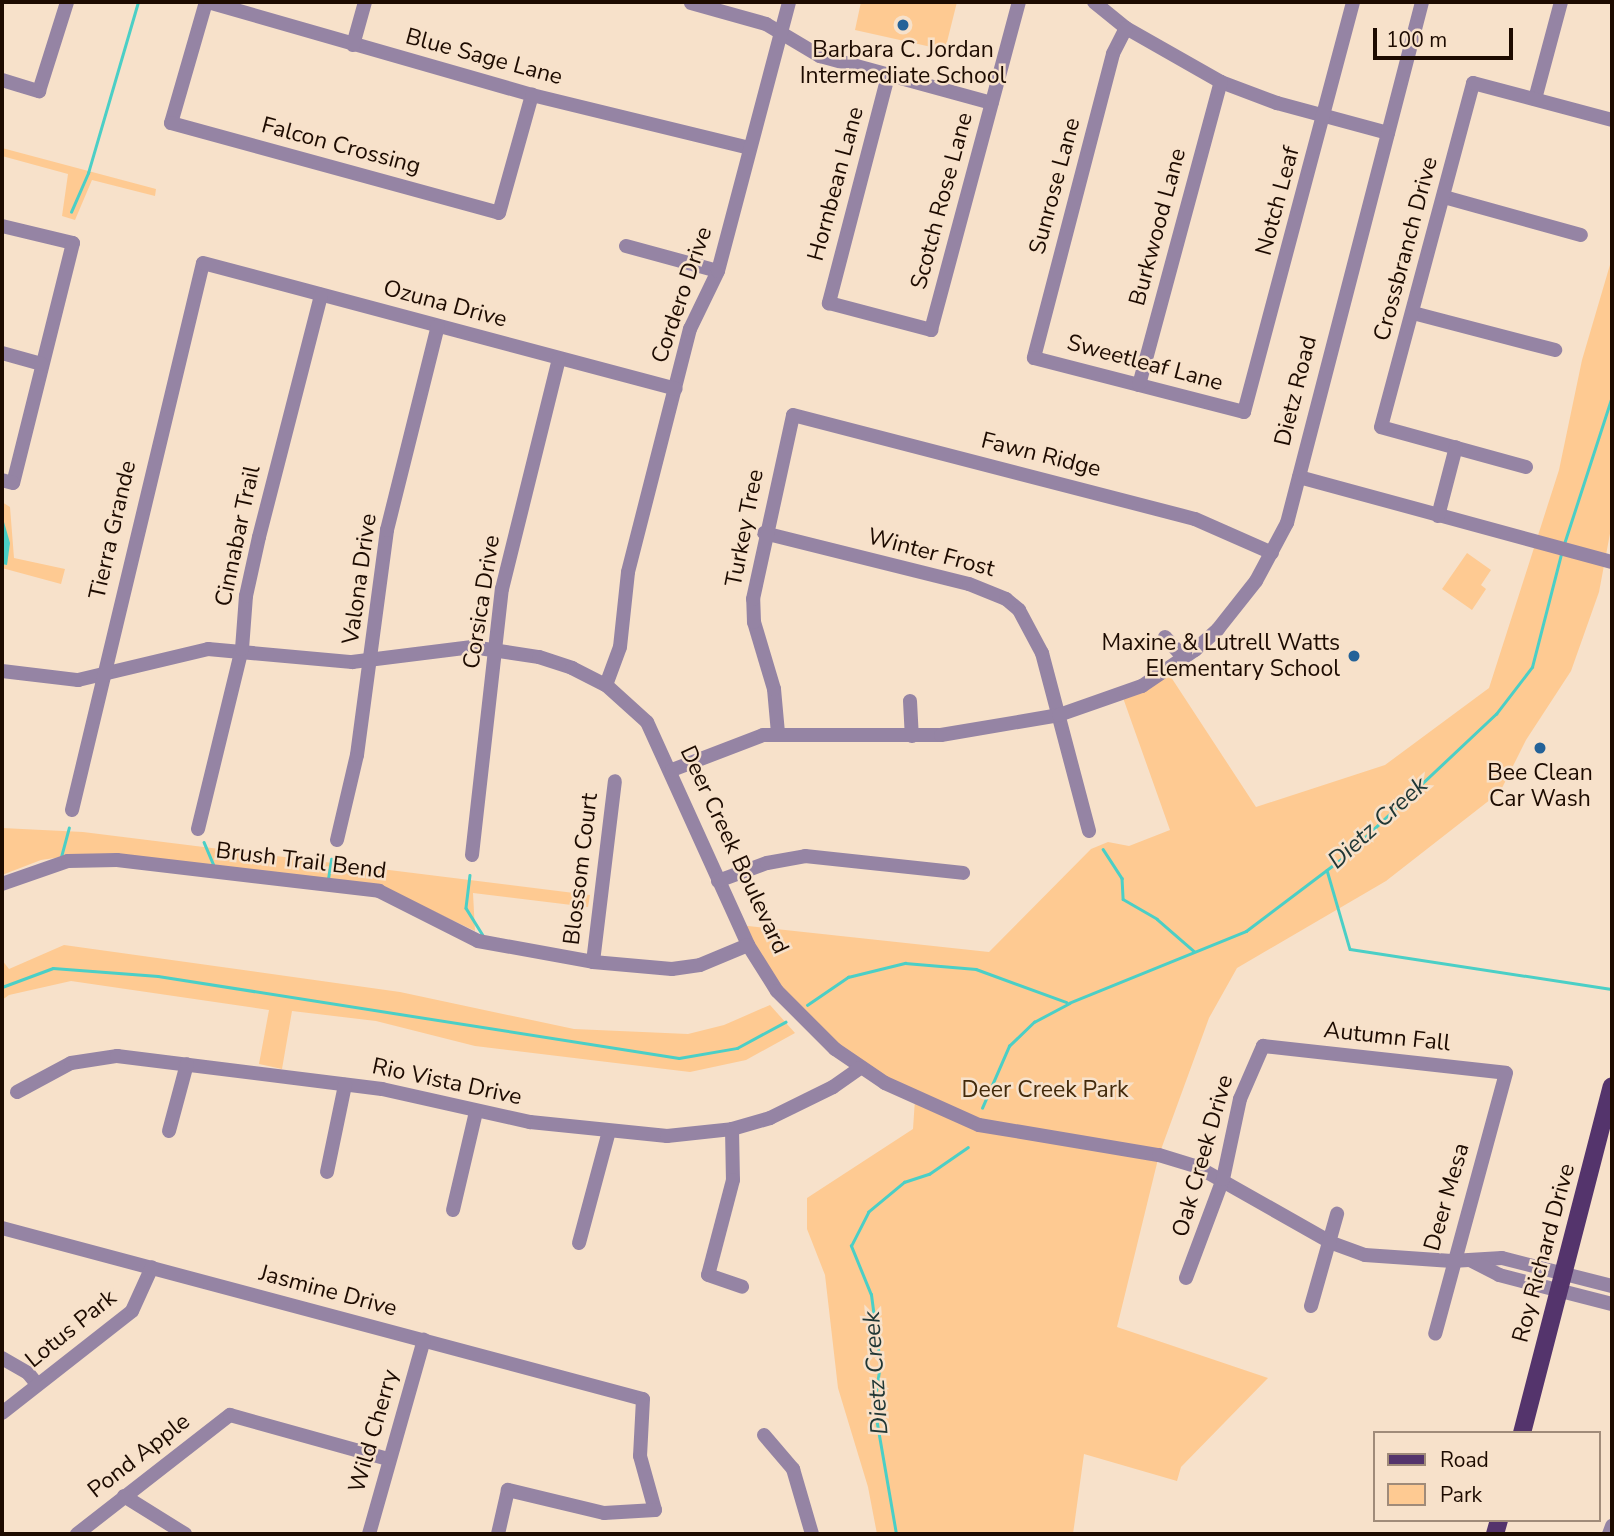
<!DOCTYPE html>
<style>
body{margin:0}
#map{position:relative;width:1614px;height:1536px;overflow:hidden;background:#f7e1ca;font-family:"Nunito Sans",sans-serif}
div>[style]{position:absolute}
[style*='--x']{left:calc(var(--x)*1px);top:calc(var(--y)*1px);width:calc(var(--w)*1px);rotate:calc(var(--a)*1deg)}
.green>*{inset:0;background:#feca92}
.water>*{inset:0;background:#4bcfc6}
.stream>*{height:2.5px;margin:-1.25px;padding:0 1.25px;transform-origin:1.25px;border-radius:1.25px;background:#4bcfc6}
.minor>*{height:14px;margin:-7px;padding:0 7px;transform-origin:7px;border-radius:7px;background:#9584a4}
.major>*{height:18px;margin:-9px;padding:0 9px;transform-origin:9px;border-radius:9px;background:#54346c}
.dots>*{width:19px;height:19px;translate:-50% -50%;box-sizing:border-box;border:4px solid #f7e1ca;border-radius:50%}
span{translate:-50% -50%;white-space:nowrap;text-align:center;line-height:1.15;-webkit-text-stroke:5px #f7e1ca;paint-order:stroke}
.poi-label{font-size:23px;color:#1d0b00}
.right{translate:-100% -50%;text-align:right}
.street-label{font-size:23px;color:#1d0b00}
.park-label{font-size:23px;color:#432a0b}
.water-label{font-size:24px;color:#203735;font-style:italic}
.frame{position:absolute;inset:0;border:4px solid #1d0b00;pointer-events:none}
.legend{position:absolute;left:1373px;top:1431px;width:228px;height:91px;box-sizing:border-box;background:#f7e1ca;border:2px solid #a08b79;margin:0;padding:9px 12px;list-style:none;font-size:21px;color:#1d0b00}
.legend li{display:flex;align-items:center;gap:14px;height:35px}
.legend b{width:35px;border:2px solid #a08b79}
.scale{position:absolute;left:1373px;top:28px;width:140px;height:32px;box-sizing:border-box;border:4px solid #1d0b00;border-top:0;padding-left:9px;font-size:21px;line-height:24px;white-space:nowrap;color:#1d0b00;-webkit-text-stroke:5px #f7e1ca;paint-order:stroke}
</style>
<div id="map">
<div class="green">
<i style="clip-path:polygon(861px 2px,957px 2px,945px 50px,855px 30px)"></i>
<i style="clip-path:polygon(2px 148px,156px 189px,155px 196px,92px 180px,75px 220px,62px 216px,68px 174px,2px 156px)"></i>
<i style="clip-path:polygon(1612px 258px,1612px 523px,1599px 592px,1571px 671px,1526px 740px,1500px 792px,1386px 881px,1237px 968px,1209px 1018px,1159px 1155px,1117px 1327px,1268px 1378px,1181px 1467px,1177px 1481px,1084px 1454px,1073px 1534px,877px 1534px,868px 1487px,838px 1388px,825px 1275px,807px 1229px,807px 1198px,913px 1129px,915px 1099px,806px 1023px,739px 925px,989px 952px,1091px 849px,1108px 842px,1129px 846px,1170px 830px,1122px 695px,1167px 671px,1256px 807px,1385px 765px,1489px 688px,1559px 470px,1582px 360px)"></i>
<i style="clip-path:polygon(2px 502px,10px 507px,14px 558px,65px 569px,61px 584px,2px 568px)"></i>
<i style="clip-path:polygon(1467px 553px,1491px 570px,1481px 585px,1486px 589px,1472px 610px,1442px 589px)"></i>
<i style="clip-path:polygon(2px 828px,83px 832px,590px 895px,588px 907px,473px 893px,475px 931px,382px 887px,82px 854px,41px 860px,2px 875px)"></i>
<i style="clip-path:polygon(64px 945px,400px 992px,574px 1029px,688px 1034px,724px 1025px,770px 1005px,795px 1033px,746px 1060px,690px 1072px,475px 1046px,376px 1021px,292px 1011px,282px 1069px,259px 1064px,269px 1010px,71px 981px,9px 995px,2px 1000px,2px 960px,9px 969px)"></i>
</div>
<div class="water">
<i style="clip-path:polygon(2px 515px,10px 543px,7px 565px,2px 564px)"></i>
</div>
<div class="stream">
<i style="--x:71;--y:212;--w:43;--a:-66.4"></i>
<i style="--x:88;--y:173;--w:178;--a:-73.7"></i>
<i style="--x:1564;--y:544;--w:156;--a:-72"></i>
<i style="--x:204;--y:842;--w:25;--a:67"></i>
<i style="--x:1103;--y:849;--w:35;--a:57"></i>
<i style="--x:1122;--y:878;--w:21;--a:87"></i>
<i style="--x:1123;--y:899;--w:39;--a:30"></i>
<i style="--x:1157;--y:919;--w:49;--a:40.9"></i>
<i style="--x:61;--y:857;--w:30;--a:-75"></i>
<i style="--x:1327;--y:870;--w:82;--a:73.8"></i>
<i style="--x:1350;--y:949;--w:264;--a:8.7"></i>
<i style="--x:470;--y:875;--w:33;--a:97"></i>
<i style="--x:466;--y:908;--w:32;--a:58"></i>
<i style="--x:328;--y:879;--w:20;--a:-81"></i>
<i style="--x:2;--y:987;--w:54;--a:-20.4"></i>
<i style="--x:53;--y:968;--w:105;--a:4.4"></i>
<i style="--x:158;--y:976;--w:527;--a:8.94"></i>
<i style="--x:679;--y:1058;--w:59;--a:-9.8"></i>
<i style="--x:737;--y:1048;--w:55;--a:-28.4"></i>
<i style="--x:807;--y:1005;--w:50;--a:-34.3"></i>
<i style="--x:848;--y:977;--w:59;--a:-13.8"></i>
<i style="--x:905;--y:963;--w:71;--a:4.8"></i>
<i style="--x:976;--y:969;--w:96;--a:20.1"></i>
<i style="--x:982;--y:1108;--w:68;--a:-66.5"></i>
<i style="--x:1009;--y:1046;--w:35;--a:-44"></i>
<i style="--x:1034;--y:1022;--w:40;--a:-28"></i>
<i style="--x:1069;--y:1003;--w:191;--a:-22.1"></i>
<i style="--x:1246;--y:931;--w:123;--a:-37.1"></i>
<i style="--x:1344;--y:857;--w:209;--a:-43.3"></i>
<i style="--x:1496;--y:714;--w:59;--a:-52.5"></i>
<i style="--x:1532;--y:667;--w:117;--a:-75.6"></i>
<i style="--x:896;--y:1534;--w:130;--a:-99.8"></i>
<i style="--x:874;--y:1406;--w:42;--a:-81.9"></i>
<i style="--x:880;--y:1364;--w:70;--a:-97.4"></i>
<i style="--x:871;--y:1295;--w:53;--a:-112.2"></i>
<i style="--x:851;--y:1246;--w:38;--a:-63"></i>
<i style="--x:868;--y:1212;--w:47;--a:-39.8"></i>
<i style="--x:904;--y:1182;--w:26;--a:-18"></i>
<i style="--x:929;--y:1174;--w:47;--a:-34.7"></i>
</div>
<div class="minor">
<i style="--x:206;--y:2;--w:126;--a:106.1"></i>
<i style="--x:171;--y:123;--w:340;--a:15.3"></i>
<i style="--x:499;--y:213;--w:123;--a:-74.4"></i>
<i style="--x:208;--y:2;--w:337;--a:16"></i>
<i style="--x:532;--y:95;--w:224;--a:13.7"></i>
<i style="--x:1094;--y:2;--w:41;--a:39.1"></i>
<i style="--x:1126;--y:28;--w:109;--a:29.6"></i>
<i style="--x:1221;--y:82;--w:60;--a:20.6"></i>
<i style="--x:1277;--y:103;--w:115;--a:15.1"></i>
<i style="--x:691;--y:3;--w:78;--a:15.6"></i>
<i style="--x:766;--y:24;--w:63;--a:30.7"></i>
<i style="--x:820;--y:56;--w:178;--a:15.3"></i>
<i style="--x:1126;--y:28;--w:29;--a:117"></i>
<i style="--x:1113;--y:54;--w:314;--a:104.6"></i>
<i style="--x:1034;--y:358;--w:217;--a:14.4"></i>
<i style="--x:1244;--y:412;--w:424;--a:-75.1"></i>
<i style="--x:353;--y:45;--w:45;--a:-74.4"></i>
<i style="--x:888;--y:76;--w:235;--a:104.6"></i>
<i style="--x:829;--y:303;--w:106;--a:14.8"></i>
<i style="--x:931;--y:330;--w:340;--a:-75"></i>
<i style="--x:2;--y:80;--w:39;--a:17"></i>
<i style="--x:39;--y:91;--w:93;--a:-72.5"></i>
<i style="--x:1535;--y:99;--w:100;--a:-75"></i>
<i style="--x:1444;--y:197;--w:142;--a:15.5"></i>
<i style="--x:2;--y:226;--w:73;--a:13.5"></i>
<i style="--x:73;--y:243;--w:247;--a:104"></i>
<i style="--x:13;--y:483;--w:11;--a:-165"></i>
<i style="--x:626;--y:246;--w:95;--a:15.2"></i>
<i style="--x:1413;--y:313;--w:147;--a:14.6"></i>
<i style="--x:2;--y:353;--w:41;--a:15.4"></i>
<i style="--x:1139;--y:385;--w:314;--a:-74.9"></i>
<i style="--x:1526;--y:467;--w:150;--a:-164.6"></i>
<i style="--x:1381;--y:427;--w:356;--a:-75"></i>
<i style="--x:1473;--y:83;--w:144;--a:14.9"></i>
<i style="--x:1299;--y:477;--w:324;--a:15.2"></i>
<i style="--x:1438;--y:516;--w:71;--a:-75.4"></i>
<i style="--x:764;--y:533;--w:211;--a:14"></i>
<i style="--x:969;--y:584;--w:40;--a:22"></i>
<i style="--x:1006;--y:599;--w:17;--a:40"></i>
<i style="--x:1019;--y:610;--w:49;--a:61.9"></i>
<i style="--x:1042;--y:653;--w:184;--a:75.2"></i>
<i style="--x:1165;--y:637;--w:28;--a:48"></i>
<i style="--x:2;--y:671;--w:77;--a:6.8"></i>
<i style="--x:78;--y:680;--w:134;--a:-13.4"></i>
<i style="--x:208;--y:649;--w:145;--a:5.2"></i>
<i style="--x:352;--y:662;--w:121;--a:-7.1"></i>
<i style="--x:472;--y:647;--w:68;--a:8.5"></i>
<i style="--x:539;--y:657;--w:35;--a:18"></i>
<i style="--x:572;--y:668;--w:38;--a:27"></i>
<i style="--x:606;--y:685;--w:55;--a:42.1"></i>
<i style="--x:647;--y:722;--w:245;--a:65.6"></i>
<i style="--x:748;--y:945;--w:54;--a:57.8"></i>
<i style="--x:777;--y:991;--w:82;--a:45"></i>
<i style="--x:835;--y:1049;--w:60;--a:34.2"></i>
<i style="--x:885;--y:1083;--w:103;--a:24.1"></i>
<i style="--x:979;--y:1125;--w:182;--a:9.5"></i>
<i style="--x:1159;--y:1155;--w:39;--a:17"></i>
<i style="--x:1196;--y:1166;--w:156;--a:29.5"></i>
<i style="--x:1332;--y:1243;--w:35;--a:20"></i>
<i style="--x:1365;--y:1255;--w:87;--a:3.9"></i>
<i style="--x:1452;--y:1261;--w:50;--a:-3.4"></i>
<i style="--x:1502;--y:1258;--w:114;--a:14.3"></i>
<i style="--x:606;--y:685;--w:40;--a:-69.8"></i>
<i style="--x:620;--y:647;--w:75;--a:-83.9"></i>
<i style="--x:628;--y:572;--w:251;--a:-75.7"></i>
<i style="--x:690;--y:329;--w:64;--a:-64.2"></i>
<i style="--x:718;--y:271;--w:278;--a:-75.2"></i>
<i style="--x:910;--y:701;--w:35;--a:87"></i>
<i style="--x:778;--y:733;--w:44;--a:-95.2"></i>
<i style="--x:774;--y:689;--w:70;--a:-106.6"></i>
<i style="--x:754;--y:622;--w:23;--a:-92"></i>
<i style="--x:753;--y:599;--w:188;--a:-77.7"></i>
<i style="--x:793;--y:415;--w:415;--a:14.5"></i>
<i style="--x:1195;--y:519;--w:84;--a:23.8"></i>
<i style="--x:672;--y:770;--w:97;--a:-21"></i>
<i style="--x:763;--y:735;--w:178;--a:0"></i>
<i style="--x:941;--y:735;--w:120;--a:-9.6"></i>
<i style="--x:1059;--y:715;--w:88;--a:-19.3"></i>
<i style="--x:1142;--y:686;--w:64;--a:-34.2"></i>
<i style="--x:1195;--y:650;--w:31;--a:-42"></i>
<i style="--x:1218;--y:629;--w:61;--a:-51.6"></i>
<i style="--x:1256;--y:581;--w:66;--a:-61.9"></i>
<i style="--x:1287;--y:523;--w:538;--a:-75.47"></i>
<i style="--x:72;--y:810;--w:562;--a:-76.53"></i>
<i style="--x:203;--y:263;--w:489;--a:14.9"></i>
<i style="--x:198;--y:829;--w:185;--a:-76.3"></i>
<i style="--x:242;--y:649;--w:53;--a:-85.7"></i>
<i style="--x:246;--y:596;--w:60;--a:-77.6"></i>
<i style="--x:259;--y:537;--w:250;--a:-75.6"></i>
<i style="--x:337;--y:840;--w:87;--a:-76.8"></i>
<i style="--x:357;--y:755;--w:227;--a:-82.4"></i>
<i style="--x:387;--y:530;--w:210;--a:-76"></i>
<i style="--x:472;--y:855;--w:268;--a:-83.6"></i>
<i style="--x:502;--y:589;--w:237;--a:-76.1"></i>
<i style="--x:718;--y:881;--w:52;--a:-20.2"></i>
<i style="--x:767;--y:863;--w:39;--a:-10"></i>
<i style="--x:805;--y:856;--w:159;--a:6.1"></i>
<i style="--x:2;--y:884;--w:70;--a:-19.2"></i>
<i style="--x:68;--y:861;--w:49;--a:-1.2"></i>
<i style="--x:117;--y:860;--w:264;--a:6.7"></i>
<i style="--x:379;--y:891;--w:111;--a:26.8"></i>
<i style="--x:478;--y:941;--w:117;--a:10.3"></i>
<i style="--x:593;--y:962;--w:79;--a:5.1"></i>
<i style="--x:672;--y:969;--w:28;--a:-8"></i>
<i style="--x:700;--y:965;--w:52;--a:-22.6"></i>
<i style="--x:593;--y:962;--w:182;--a:-83.1"></i>
<i style="--x:17;--y:1092;--w:61;--a:-28.2"></i>
<i style="--x:71;--y:1063;--w:47;--a:-8.7"></i>
<i style="--x:117;--y:1056;--w:267;--a:7.1"></i>
<i style="--x:382;--y:1089;--w:152;--a:12.6"></i>
<i style="--x:530;--y:1122;--w:138;--a:5.8"></i>
<i style="--x:667;--y:1136;--w:65;--a:-6.1"></i>
<i style="--x:732;--y:1129;--w:40;--a:-16"></i>
<i style="--x:770;--y:1118;--w:70;--a:-26.2"></i>
<i style="--x:833;--y:1087;--w:33;--a:-35"></i>
<i style="--x:732;--y:1129;--w:51;--a:88.9"></i>
<i style="--x:733;--y:1180;--w:98;--a:104.7"></i>
<i style="--x:708;--y:1275;--w:36;--a:19"></i>
<i style="--x:169;--y:1131;--w:69;--a:-75"></i>
<i style="--x:327;--y:1172;--w:89;--a:-78.3"></i>
<i style="--x:453;--y:1210;--w:101;--a:-76.8"></i>
<i style="--x:2;--y:1228;--w:663;--a:14.94"></i>
<i style="--x:643;--y:1399;--w:57;--a:93"></i>
<i style="--x:640;--y:1456;--w:56;--a:74.5"></i>
<i style="--x:655;--y:1510;--w:51;--a:176.6"></i>
<i style="--x:604;--y:1513;--w:99;--a:-166.5"></i>
<i style="--x:508;--y:1490;--w:45;--a:102.8"></i>
<i style="--x:579;--y:1243;--w:116;--a:-75"></i>
<i style="--x:1470;--y:1260;--w:33;--a:27"></i>
<i style="--x:1499;--y:1275;--w:117;--a:14.4"></i>
<i style="--x:1186;--y:1278;--w:106;--a:-69.5"></i>
<i style="--x:1223;--y:1179;--w:82;--a:-78"></i>
<i style="--x:1240;--y:1099;--w:58;--a:-66.5"></i>
<i style="--x:1263;--y:1046;--w:244;--a:6.3"></i>
<i style="--x:1506;--y:1073;--w:270;--a:105.2"></i>
<i style="--x:1311;--y:1306;--w:96;--a:-74.2"></i>
<i style="--x:2;--y:1358;--w:30;--a:30"></i>
<i style="--x:28;--y:1373;--w:14;--a:51"></i>
<i style="--x:2;--y:1413;--w:165;--a:-38.1"></i>
<i style="--x:132;--y:1311;--w:48;--a:-65.6"></i>
<i style="--x:764;--y:1435;--w:45;--a:49.5"></i>
<i style="--x:793;--y:1469;--w:68;--a:73.7"></i>
<i style="--x:124;--y:1496;--w:72;--a:31.9"></i>
<i style="--x:77;--y:1534;--w:194;--a:-37.9"></i>
<i style="--x:230;--y:1415;--w:164;--a:15.6"></i>
<i style="--x:369;--y:1534;--w:202;--a:-74.2"></i>
<i style="--x:1609;--y:1534;--w:9;--a:-69"></i>
</div>
<div class="major">
<i style="--x:1522;--y:1433;--w:358;--a:-75.5"></i>
<i style="--x:1495;--y:1534;--w:15;--a:-74"></i>
</div>
<div class="dots">
<i style="left:903px;top:25px;background:#246298"></i>
<i style="left:1354px;top:656px;background:#246298"></i>
<i style="left:1540px;top:748px;background:#246298"></i>
</div>
<div class="poi-label">
<span style="left:903px;top:63px">Barbara C. Jordan<br>Intermediate School</span>
<span class="right" style="left:1340px;top:656px">Maxine &amp; Lutrell Watts<br>Elementary School</span>
<span style="left:1540px;top:786px">Bee Clean<br>Car Wash</span>
</div>
<div class="street-label">
<span style="left:484px;top:57px;rotate:15deg">Blue Sage Lane</span>
<span style="left:341px;top:146px;rotate:15deg">Falcon Crossing</span>
<span style="left:836px;top:184px;rotate:-75deg">Hornbean Lane</span>
<span style="left:1055px;top:186px;rotate:-75deg">Sunrose Lane</span>
<span style="left:942px;top:201px;rotate:-75deg">Scotch Rose Lane</span>
<span style="left:1278px;top:201px;rotate:-75deg">Notch Leaf</span>
<span style="left:1158px;top:227px;rotate:-75deg">Burkwood Lane</span>
<span style="left:1406px;top:249px;rotate:-75deg">Crossbranch Drive</span>
<span style="left:682px;top:295px;rotate:-71deg">Cordero Drive</span>
<span style="left:445px;top:304px;rotate:15deg">Ozuna Drive</span>
<span style="left:1145px;top:363px;rotate:15deg">Sweetleaf Lane</span>
<span style="left:1296px;top:391px;rotate:-76deg">Dietz Road</span>
<span style="left:1041px;top:455px;rotate:14deg">Fawn Ridge</span>
<span style="left:745px;top:528px;rotate:-79deg">Turkey Tree</span>
<span style="left:113px;top:530px;rotate:-77deg">Tierra Grande</span>
<span style="left:238px;top:536px;rotate:-78deg">Cinnabar Trail</span>
<span style="left:931px;top:553px;rotate:15deg">Winter Frost</span>
<span style="left:360px;top:579px;rotate:-82deg">Valona Drive</span>
<span style="left:482px;top:602px;rotate:-81deg">Corsica Drive</span>
<span style="left:734px;top:850px;rotate:65deg">Deer Creek Boulevard</span>
<span style="left:301px;top:861px;rotate:7deg">Brush Trail Bend</span>
<span style="left:581px;top:869px;rotate:-83deg">Blossom Court</span>
<span style="left:1387px;top:1037px;rotate:6deg">Autumn Fall</span>
<span style="left:447px;top:1082px;rotate:12deg">Rio Vista Drive</span>
<span style="left:1203px;top:1156px;rotate:-74deg">Oak Creek Drive</span>
<span style="left:1447px;top:1197px;rotate:-74deg">Deer Mesa</span>
<span style="left:1544px;top:1253px;rotate:-75deg">Roy Richard Drive</span>
<span style="left:328px;top:1291px;rotate:15deg">Jasmine Drive</span>
<span style="left:71px;top:1329px;rotate:-39deg">Lotus Park</span>
<span style="left:374px;top:1431px;rotate:-74deg">Wild Cherry</span>
<span style="left:139px;top:1456px;rotate:-38deg">Pond Apple</span>
</div>
<div class="park-label">
<span style="left:1045px;top:1090px">Deer Creek Park</span>
</div>
<div class="water-label">
<span style="left:1378px;top:823px;rotate:-42deg">Dietz Creek</span>
<span style="left:876px;top:1373px;rotate:-94deg">Dietz Creek</span>
</div>
<div class="frame"></div>
<ul class="legend">
<li><b style="height:9px;background:#54346c"></b>Road</li>
<li><b style="height:19px;background:#feca92"></b>Park</li>
</ul>
<div class="scale">100 m</div>
</div>
